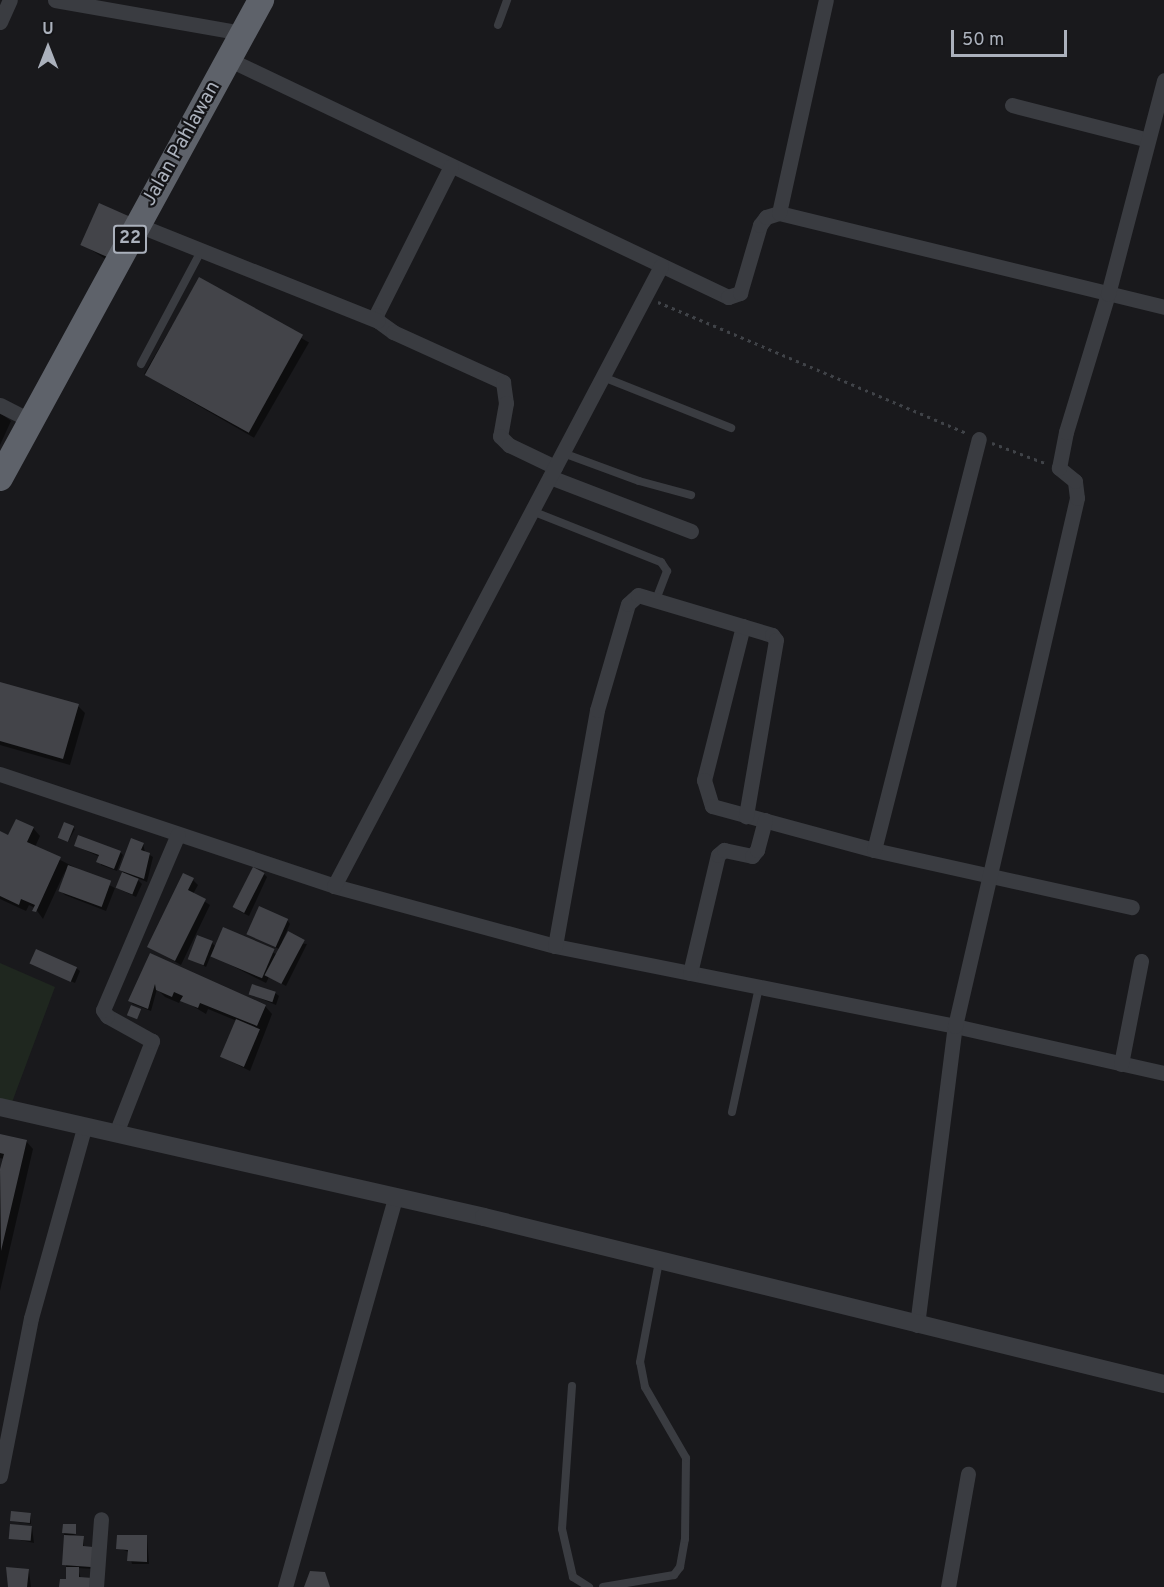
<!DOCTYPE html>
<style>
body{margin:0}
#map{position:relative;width:1164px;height:1587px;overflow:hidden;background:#19191c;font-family:Overpass,sans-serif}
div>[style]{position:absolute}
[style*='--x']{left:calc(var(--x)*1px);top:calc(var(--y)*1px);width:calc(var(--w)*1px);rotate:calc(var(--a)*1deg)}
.green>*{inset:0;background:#1f271f}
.shadow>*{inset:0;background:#0007;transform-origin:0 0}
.building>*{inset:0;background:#434449;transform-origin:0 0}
.path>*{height:3px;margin-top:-1.5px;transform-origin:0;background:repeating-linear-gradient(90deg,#404348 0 3px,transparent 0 7.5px)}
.service>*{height:8px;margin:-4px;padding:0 4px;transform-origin:4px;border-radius:4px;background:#3a3c41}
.minor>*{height:15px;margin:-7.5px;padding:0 7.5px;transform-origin:7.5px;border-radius:7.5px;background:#3a3c41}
.tertiary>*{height:18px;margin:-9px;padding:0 9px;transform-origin:9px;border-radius:9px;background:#3a3c41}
.trunk>*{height:26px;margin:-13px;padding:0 13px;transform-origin:13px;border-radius:13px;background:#5e626a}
span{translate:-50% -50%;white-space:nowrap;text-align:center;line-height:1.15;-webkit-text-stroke:4.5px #141417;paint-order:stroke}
.shield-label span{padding:2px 4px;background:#141417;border:2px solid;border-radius:4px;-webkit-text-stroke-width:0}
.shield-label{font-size:18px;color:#abb1bc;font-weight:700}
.street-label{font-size:20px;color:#abb1bc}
.north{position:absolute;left:18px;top:18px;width:60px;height:60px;-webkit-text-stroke:4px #141417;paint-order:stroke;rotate:0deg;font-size:16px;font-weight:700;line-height:24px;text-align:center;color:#abb1bc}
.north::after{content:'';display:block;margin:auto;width:21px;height:27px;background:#abb1bc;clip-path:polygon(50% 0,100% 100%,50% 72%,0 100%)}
.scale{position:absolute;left:951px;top:30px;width:116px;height:27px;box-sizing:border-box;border:3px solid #abb1bc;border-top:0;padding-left:8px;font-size:18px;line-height:21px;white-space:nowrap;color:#abb1bc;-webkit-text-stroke:4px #141417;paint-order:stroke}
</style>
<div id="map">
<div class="green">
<i style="clip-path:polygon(0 963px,55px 987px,11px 1105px,0 1102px)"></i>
</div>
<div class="shadow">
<i style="clip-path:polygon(100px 205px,118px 267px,82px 244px)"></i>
<i style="left:199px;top:279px;width:127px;height:110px;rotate:30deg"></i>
<i style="clip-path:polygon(0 413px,11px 421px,0 445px)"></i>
<i style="clip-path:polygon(0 684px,78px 706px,85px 713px,70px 765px,0 745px)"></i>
<i style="clip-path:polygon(65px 824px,75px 829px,68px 842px,60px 839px)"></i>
<i style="clip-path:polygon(33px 828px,40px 836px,35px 847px,115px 888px,106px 911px,65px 895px,60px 890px,65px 871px,43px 919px,35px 908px,29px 905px,26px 911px,0 899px,0 833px,9px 837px)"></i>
<i style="clip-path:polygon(132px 840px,143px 844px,145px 852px,153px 857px,147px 882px,135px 877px,142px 884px,136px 897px,117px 888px)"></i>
<i style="clip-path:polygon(76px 846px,120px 852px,123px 855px,117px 871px,101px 865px,100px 857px)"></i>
<i style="clip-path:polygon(264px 874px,267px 877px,249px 916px,239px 911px,236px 908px)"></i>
<i style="clip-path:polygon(193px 880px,198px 885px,193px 894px,210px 905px,181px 965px,149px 947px)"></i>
<i style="clip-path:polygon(287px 920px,290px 924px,282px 942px,307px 944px,286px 986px,269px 977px,266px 983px,211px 955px,206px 967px,189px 958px,212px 943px,216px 947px,224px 929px,278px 955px,281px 950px,248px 934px)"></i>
<i style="clip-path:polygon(31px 963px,76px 968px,80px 971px,75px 983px)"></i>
<i style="clip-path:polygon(141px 978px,265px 1006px,272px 1014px,250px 1071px,222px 1057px,237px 1021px,208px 1009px,206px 1014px,181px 999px,179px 1003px,165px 997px,157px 989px,151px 1011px,133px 1004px,130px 1001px)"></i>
<i style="clip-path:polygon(275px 993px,279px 996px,276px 1005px,250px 994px)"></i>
<i style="clip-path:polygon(0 1135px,26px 1141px,33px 1149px,0 1291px,0 1176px,4px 1159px,0 1158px)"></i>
<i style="clip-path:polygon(31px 1514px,31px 1524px,11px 1521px)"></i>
<i style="clip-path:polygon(75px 1526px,76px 1534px,70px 1536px,84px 1539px,84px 1548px,94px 1569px,78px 1568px,81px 1579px,61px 1587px,67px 1581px,64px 1532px)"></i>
<i style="clip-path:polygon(32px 1527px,34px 1543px,11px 1538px)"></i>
<i style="clip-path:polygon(147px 1537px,149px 1564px,132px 1564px,129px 1552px,118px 1548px)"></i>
<i style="clip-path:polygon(8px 1568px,29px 1571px,31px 1587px,8px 1587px)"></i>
</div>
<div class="building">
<i style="left:99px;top:203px;width:34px;height:46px;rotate:24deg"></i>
<i style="left:199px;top:277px;width:119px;height:112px;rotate:29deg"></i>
<i style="clip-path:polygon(0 682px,79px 704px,63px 759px,0 741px)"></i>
<i style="clip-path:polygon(16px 819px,34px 827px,27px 842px,61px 857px,36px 912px,32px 911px,35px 905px,21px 899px,19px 905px,0 896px,0 831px,8px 835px)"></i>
<i style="left:64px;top:822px;width:11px;height:17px;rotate:22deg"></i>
<i style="clip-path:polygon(78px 835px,121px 851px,114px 869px,96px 862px,99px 855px,74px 846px)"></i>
<i style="clip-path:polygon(131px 838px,144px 843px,141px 850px,150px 853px,144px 879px,119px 870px)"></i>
<i style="left:68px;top:865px;width:46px;height:28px;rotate:20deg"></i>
<i style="left:253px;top:867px;width:13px;height:45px;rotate:27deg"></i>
<i style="left:122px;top:872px;width:18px;height:17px;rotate:22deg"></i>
<i style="clip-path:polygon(183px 873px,194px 878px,188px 890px,206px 899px,175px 961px,147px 947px)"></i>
<i style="left:259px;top:906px;width:32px;height:31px;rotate:24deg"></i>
<i style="left:223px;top:927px;width:56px;height:32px;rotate:23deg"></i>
<i style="left:288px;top:931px;width:19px;height:50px;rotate:28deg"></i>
<i style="left:197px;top:935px;width:17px;height:26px;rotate:21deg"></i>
<i style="left:36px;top:949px;width:45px;height:16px;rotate:24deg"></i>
<i style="clip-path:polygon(150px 953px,266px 1005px,257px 1026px,200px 1003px,198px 1008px,180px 1001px,183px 996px,174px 992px,172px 997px,156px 990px,155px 984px,148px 1009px,128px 1001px)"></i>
<i style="left:252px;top:984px;width:25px;height:11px;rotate:18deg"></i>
<i style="left:131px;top:1005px;width:11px;height:11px;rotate:22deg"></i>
<i style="left:236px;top:1019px;width:26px;height:41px;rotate:23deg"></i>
<i style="clip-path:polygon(0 1134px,27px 1140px,1px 1251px,0 1169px,4px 1154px,0 1153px)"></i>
<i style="left:11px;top:1511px;width:20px;height:10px;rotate:6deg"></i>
<i style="left:10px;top:1524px;width:22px;height:15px;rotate:5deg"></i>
<i style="clip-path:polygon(63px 1524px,76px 1524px,76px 1534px,62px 1533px)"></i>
<i style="clip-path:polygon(64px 1535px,84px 1536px,83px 1546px,93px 1547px,91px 1567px,62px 1565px)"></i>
<i style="clip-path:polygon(117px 1535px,147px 1535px,147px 1562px,127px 1561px,128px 1550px,116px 1549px)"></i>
<i style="clip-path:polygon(6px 1567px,29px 1569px,27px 1587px,8px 1587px)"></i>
<i style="clip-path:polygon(66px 1567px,79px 1567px,79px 1577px,93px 1578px,93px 1587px,59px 1587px,60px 1579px,66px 1579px)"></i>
<i style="clip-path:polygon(310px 1571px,325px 1572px,330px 1587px,304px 1587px)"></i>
</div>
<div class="path">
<i style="--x:658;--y:302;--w:336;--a:23"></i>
<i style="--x:992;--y:443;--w:57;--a:20.7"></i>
</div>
<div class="service">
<i style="--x:498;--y:25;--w:27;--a:-70"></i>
<i style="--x:141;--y:364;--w:128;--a:-62"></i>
<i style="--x:603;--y:377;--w:138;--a:21.7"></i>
<i style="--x:563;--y:453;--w:81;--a:20.2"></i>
<i style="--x:639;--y:481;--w:54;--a:15.1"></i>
<i style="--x:532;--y:511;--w:139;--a:21.6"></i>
<i style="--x:661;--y:562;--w:11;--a:56"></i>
<i style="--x:667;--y:571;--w:30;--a:111"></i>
<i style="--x:732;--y:1112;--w:128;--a:-77.8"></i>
<i style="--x:572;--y:1386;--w:143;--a:94"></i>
<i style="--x:562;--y:1529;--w:49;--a:77.1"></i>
<i style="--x:573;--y:1577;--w:19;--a:32"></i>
<i style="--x:603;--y:1587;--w:72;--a:-9.6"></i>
<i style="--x:674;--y:1575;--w:10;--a:-53"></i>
<i style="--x:680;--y:1567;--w:28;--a:-80"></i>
<i style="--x:685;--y:1539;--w:81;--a:-89.3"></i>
<i style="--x:686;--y:1458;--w:82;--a:-120"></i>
<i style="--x:645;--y:1387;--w:25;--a:-101"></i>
<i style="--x:640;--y:1362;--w:103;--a:-79.3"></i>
</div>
<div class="minor">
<i style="--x:55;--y:0;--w:191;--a:10"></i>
<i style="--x:0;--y:22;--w:24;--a:-66"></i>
<i style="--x:228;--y:59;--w:554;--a:25.45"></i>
<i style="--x:728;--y:297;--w:13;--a:-18"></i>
<i style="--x:740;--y:293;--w:71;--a:-73.6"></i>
<i style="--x:760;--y:225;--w:10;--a:-53"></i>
<i style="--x:766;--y:217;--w:14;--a:-17"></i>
<i style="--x:779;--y:213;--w:396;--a:13.7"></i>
<i style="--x:1012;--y:105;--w:140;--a:14.4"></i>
<i style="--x:451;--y:166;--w:167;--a:116.7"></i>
<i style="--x:376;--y:315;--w:6;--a:72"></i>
<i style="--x:378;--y:321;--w:19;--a:36"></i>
<i style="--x:393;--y:332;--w:121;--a:24.4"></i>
<i style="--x:503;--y:382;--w:21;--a:82"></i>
<i style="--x:506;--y:403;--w:34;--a:100"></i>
<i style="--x:500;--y:436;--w:13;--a:45"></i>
<i style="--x:509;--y:445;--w:51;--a:25.6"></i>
<i style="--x:779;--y:213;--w:218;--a:-77.6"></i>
<i style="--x:138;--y:225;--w:258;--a:21.8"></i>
<i style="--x:0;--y:405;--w:35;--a:27"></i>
<i style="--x:550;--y:477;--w:151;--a:21"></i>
<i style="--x:743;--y:626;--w:159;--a:104.2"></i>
<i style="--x:704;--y:780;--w:27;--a:73"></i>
<i style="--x:712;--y:806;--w:168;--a:15.2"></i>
<i style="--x:874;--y:850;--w:264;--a:12.5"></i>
<i style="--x:0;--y:774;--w:352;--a:18.5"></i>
<i style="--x:334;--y:886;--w:229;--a:15.2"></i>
<i style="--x:555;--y:946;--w:408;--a:11.3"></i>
<i style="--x:955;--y:1026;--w:214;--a:12.7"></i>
<i style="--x:874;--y:850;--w:424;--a:-75.7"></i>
<i style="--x:334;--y:886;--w:701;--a:-62.19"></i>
<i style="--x:555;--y:946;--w:240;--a:-79.9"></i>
<i style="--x:597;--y:710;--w:110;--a:-73.7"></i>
<i style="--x:628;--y:604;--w:13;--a:-42"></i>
<i style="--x:638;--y:595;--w:140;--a:16.6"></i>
<i style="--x:772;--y:635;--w:6;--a:51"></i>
<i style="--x:776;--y:640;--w:179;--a:99.7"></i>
<i style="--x:690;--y:973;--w:121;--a:-76.7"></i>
<i style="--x:718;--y:855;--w:8;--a:-40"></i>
<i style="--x:724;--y:850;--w:29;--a:12"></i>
<i style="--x:752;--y:856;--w:8;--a:-50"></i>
<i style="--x:757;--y:850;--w:31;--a:-75"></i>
<i style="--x:1121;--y:1064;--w:105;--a:-79"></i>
<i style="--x:116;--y:1133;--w:99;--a:-68.6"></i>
<i style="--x:152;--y:1041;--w:51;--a:-150.9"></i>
<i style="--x:107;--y:1016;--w:7;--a:-124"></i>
<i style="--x:103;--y:1010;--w:191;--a:-66.9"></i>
<i style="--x:917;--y:1325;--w:301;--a:-82.8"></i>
<i style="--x:955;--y:1026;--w:542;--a:-76.99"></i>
<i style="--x:1077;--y:498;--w:17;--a:-97"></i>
<i style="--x:1075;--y:481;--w:21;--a:-141"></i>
<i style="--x:1059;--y:468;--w:37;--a:-79"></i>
<i style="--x:1066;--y:432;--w:144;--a:-73.1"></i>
<i style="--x:1108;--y:294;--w:221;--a:-75.3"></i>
<i style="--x:0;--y:1476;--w:161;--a:-78.9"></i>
<i style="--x:31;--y:1318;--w:200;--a:-74.4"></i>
<i style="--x:96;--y:1587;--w:68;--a:-85.8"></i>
<i style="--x:285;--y:1587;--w:405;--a:-74.2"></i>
<i style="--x:948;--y:1587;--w:115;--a:-80"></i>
</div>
<div class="tertiary">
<i style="--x:0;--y:1107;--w:496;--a:12.8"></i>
<i style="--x:484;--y:1217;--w:700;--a:13.8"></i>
</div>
<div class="trunk">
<i style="--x:0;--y:478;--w:545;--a:-61.36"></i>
</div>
<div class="shield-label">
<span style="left:130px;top:239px">22</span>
</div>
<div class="street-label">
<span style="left:182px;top:144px;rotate:-61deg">Jalan Pahlawan</span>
</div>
<div class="north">U</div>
<div class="scale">50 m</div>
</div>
